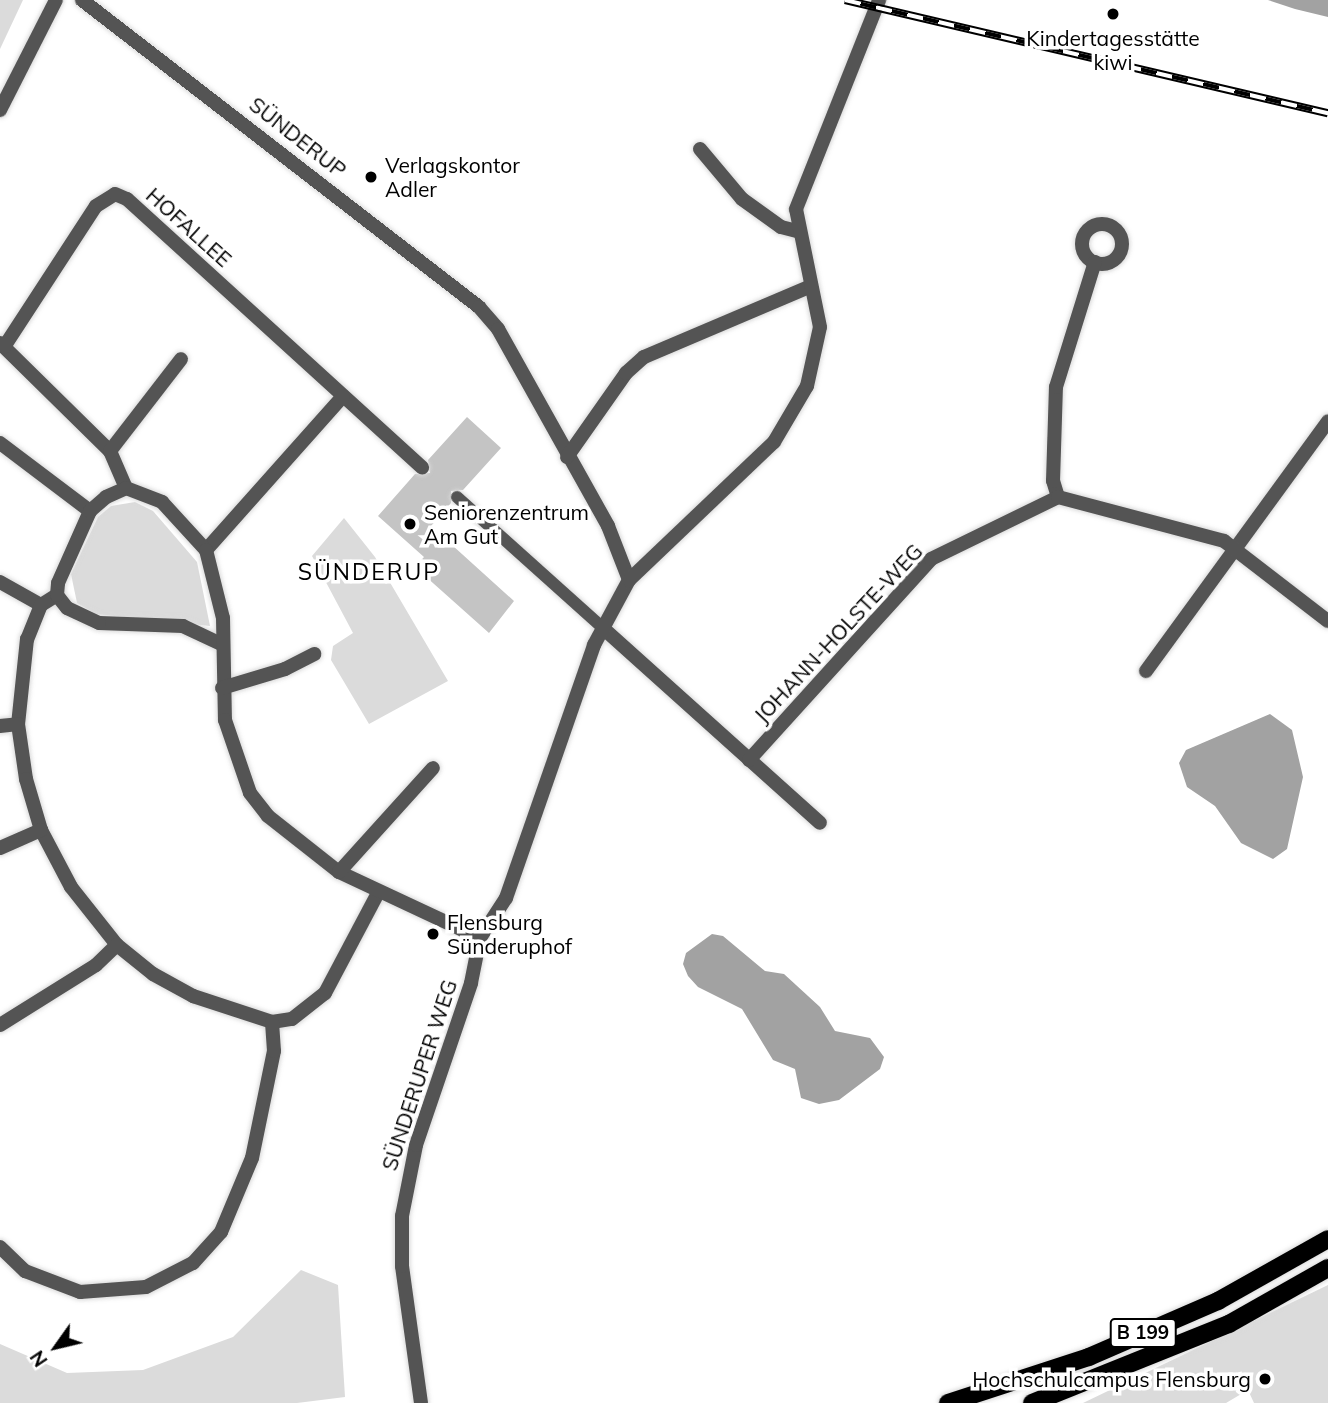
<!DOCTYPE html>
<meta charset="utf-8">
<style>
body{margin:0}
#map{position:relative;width:1328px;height:1403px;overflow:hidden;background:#fff;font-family:Mulish,sans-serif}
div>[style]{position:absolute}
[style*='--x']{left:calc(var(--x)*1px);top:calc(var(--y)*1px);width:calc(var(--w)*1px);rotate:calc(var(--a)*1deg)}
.green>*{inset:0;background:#dbdbdb}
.water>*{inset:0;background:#a2a2a2}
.building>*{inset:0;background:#c4c4c4}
.roads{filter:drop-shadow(0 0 2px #dbdbdb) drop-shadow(0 0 2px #dbdbdb)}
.pedestrian>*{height:12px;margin:-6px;padding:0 6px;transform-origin:6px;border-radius:6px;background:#545454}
.minor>*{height:14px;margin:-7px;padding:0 7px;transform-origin:7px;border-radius:7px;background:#545454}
.minor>.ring{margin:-7px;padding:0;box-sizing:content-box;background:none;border:14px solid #545454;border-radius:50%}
.primary>*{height:18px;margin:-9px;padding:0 9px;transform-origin:9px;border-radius:9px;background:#000}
.rail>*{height:8px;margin-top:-4px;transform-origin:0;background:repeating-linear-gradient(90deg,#fff 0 16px,#000 0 32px);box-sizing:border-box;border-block:2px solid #000}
.dots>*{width:19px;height:19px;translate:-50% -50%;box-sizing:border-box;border:4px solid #fff;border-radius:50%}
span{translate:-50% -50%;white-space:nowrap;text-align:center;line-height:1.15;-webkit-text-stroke:7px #fff;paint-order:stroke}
.shield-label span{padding:2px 5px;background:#fff;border:2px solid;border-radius:5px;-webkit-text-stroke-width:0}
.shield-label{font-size:19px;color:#000;font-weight:700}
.poi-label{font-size:21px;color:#000}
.left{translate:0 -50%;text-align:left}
.right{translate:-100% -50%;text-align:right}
.street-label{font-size:21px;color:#000}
.neighbourhood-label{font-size:23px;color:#000;letter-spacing:2px}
.north{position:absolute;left:21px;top:1312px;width:70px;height:70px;-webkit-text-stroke:5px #fff;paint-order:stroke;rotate:236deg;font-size:19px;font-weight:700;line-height:28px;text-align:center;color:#000}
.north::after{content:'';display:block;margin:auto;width:24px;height:32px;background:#000;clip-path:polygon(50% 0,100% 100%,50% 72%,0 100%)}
</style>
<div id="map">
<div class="green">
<i style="clip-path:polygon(0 0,23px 0,0 49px)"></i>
<i style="clip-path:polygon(135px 502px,153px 511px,197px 562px,210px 626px,96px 614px,77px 603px,71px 574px,98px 517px,111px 506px)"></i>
<i style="clip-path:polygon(344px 518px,375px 557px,448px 681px,369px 724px,331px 660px,333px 646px,353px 633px,312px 556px)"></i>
<i style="clip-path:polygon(301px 1270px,338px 1285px,345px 1397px,297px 1403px,0 1403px,0 1344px,67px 1373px,143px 1370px,233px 1337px)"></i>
<i style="clip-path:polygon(1328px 1285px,1328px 1403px,1254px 1403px,1248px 1390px,1226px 1403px,1083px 1403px)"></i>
</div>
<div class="water">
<i style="clip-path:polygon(1268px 0,1328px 0,1328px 17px,1295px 9px)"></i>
<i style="clip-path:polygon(1270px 714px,1292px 730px,1303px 777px,1287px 849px,1273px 859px,1241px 843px,1215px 806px,1187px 787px,1179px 763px,1186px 750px)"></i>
<i style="clip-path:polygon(712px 934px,723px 936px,765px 971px,784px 974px,820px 1007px,835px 1031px,870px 1038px,884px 1057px,880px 1069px,839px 1100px,819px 1104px,801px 1098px,795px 1069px,773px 1060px,742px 1009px,698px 987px,688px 976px,683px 964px,686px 953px)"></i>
</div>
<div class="building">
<i style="clip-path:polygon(467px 417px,501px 448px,463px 490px,451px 491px,451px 503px,431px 526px,514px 601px,489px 633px,415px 567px,424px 557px,378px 516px,415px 474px,430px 473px,428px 460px)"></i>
</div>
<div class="roads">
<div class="pedestrian">
<i style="--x:457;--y:497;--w:198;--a:41.9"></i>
</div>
<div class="minor">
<i style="--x:82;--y:0;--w:502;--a:37.71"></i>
<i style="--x:479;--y:307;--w:29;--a:49"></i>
<i style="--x:498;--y:329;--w:226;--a:60.8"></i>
<i style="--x:608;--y:526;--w:58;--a:68.7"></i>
<i style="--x:0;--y:110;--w:123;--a:-63"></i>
<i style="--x:700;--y:149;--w:65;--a:50"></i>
<i style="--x:742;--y:199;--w:48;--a:35.7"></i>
<i style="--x:781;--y:227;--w:16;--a:14"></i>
<i class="ring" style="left:1082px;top:224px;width:26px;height:26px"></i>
<i style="--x:0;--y:343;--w:154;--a:44.5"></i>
<i style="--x:110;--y:451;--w:40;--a:66.6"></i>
<i style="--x:4;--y:347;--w:168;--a:-56.9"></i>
<i style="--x:96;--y:206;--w:22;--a:-32"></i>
<i style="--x:115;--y:194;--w:13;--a:23"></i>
<i style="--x:127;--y:199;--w:399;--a:42.3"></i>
<i style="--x:0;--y:443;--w:113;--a:37.1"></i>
<i style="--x:110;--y:451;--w:116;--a:-52.3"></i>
<i style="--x:567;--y:457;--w:103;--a:-54.9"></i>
<i style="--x:626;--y:373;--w:24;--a:-42"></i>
<i style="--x:644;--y:357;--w:181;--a:-23"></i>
<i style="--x:1058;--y:497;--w:17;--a:-107"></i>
<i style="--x:1053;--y:481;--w:94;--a:-88.2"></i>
<i style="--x:1056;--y:387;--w:131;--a:-72.7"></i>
<i style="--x:206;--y:550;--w:206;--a:-48.3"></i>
<i style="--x:0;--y:582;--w:47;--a:29.3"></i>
<i style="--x:57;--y:595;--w:19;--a:148"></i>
<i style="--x:41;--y:605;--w:37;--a:112"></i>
<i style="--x:27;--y:639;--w:85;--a:96"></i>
<i style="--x:18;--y:724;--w:56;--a:81.7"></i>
<i style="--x:26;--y:779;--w:53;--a:73.6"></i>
<i style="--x:41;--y:830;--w:64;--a:62.2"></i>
<i style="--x:71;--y:887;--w:74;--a:51.6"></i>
<i style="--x:117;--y:945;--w:46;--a:38.9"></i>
<i style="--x:153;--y:974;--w:46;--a:28.8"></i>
<i style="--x:193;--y:996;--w:83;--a:18.2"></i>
<i style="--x:272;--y:1022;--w:20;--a:-9"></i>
<i style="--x:292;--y:1019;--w:42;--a:-38.2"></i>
<i style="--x:325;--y:993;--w:113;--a:-62.1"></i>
<i style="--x:604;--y:629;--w:290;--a:41.9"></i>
<i style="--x:221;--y:644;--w:42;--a:-154.7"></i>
<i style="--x:183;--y:626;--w:84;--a:-178"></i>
<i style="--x:99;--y:623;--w:35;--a:-155"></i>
<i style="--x:67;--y:608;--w:16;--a:-128"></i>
<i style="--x:57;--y:595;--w:12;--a:-85"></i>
<i style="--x:58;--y:583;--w:79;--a:-66"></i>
<i style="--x:90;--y:511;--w:21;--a:-41"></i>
<i style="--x:106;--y:497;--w:22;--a:-24"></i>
<i style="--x:126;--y:488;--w:39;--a:21"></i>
<i style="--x:162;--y:502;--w:65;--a:47.5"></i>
<i style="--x:206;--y:550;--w:70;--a:76"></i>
<i style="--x:223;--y:618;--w:102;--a:88.9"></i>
<i style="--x:225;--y:720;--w:77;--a:71.1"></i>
<i style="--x:250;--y:793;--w:29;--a:52"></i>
<i style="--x:268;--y:816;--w:90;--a:38.3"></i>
<i style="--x:339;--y:872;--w:156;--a:25.1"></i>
<i style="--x:1146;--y:671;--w:309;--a:-53.9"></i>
<i style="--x:222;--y:688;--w:66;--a:-16.8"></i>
<i style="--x:285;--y:669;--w:33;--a:-27"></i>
<i style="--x:0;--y:726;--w:18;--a:-6"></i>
<i style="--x:749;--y:760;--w:271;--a:-47.8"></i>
<i style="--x:931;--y:559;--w:141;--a:-26"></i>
<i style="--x:1058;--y:497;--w:172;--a:14.8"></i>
<i style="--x:1224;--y:541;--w:131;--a:37.6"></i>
<i style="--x:0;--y:848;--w:45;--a:-23.7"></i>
<i style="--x:339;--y:872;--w:140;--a:-47.9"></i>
<i style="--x:0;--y:1025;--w:113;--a:-32"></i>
<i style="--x:96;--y:965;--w:29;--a:-44"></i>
<i style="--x:0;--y:1247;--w:35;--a:44"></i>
<i style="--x:25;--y:1271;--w:59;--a:20.9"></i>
<i style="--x:80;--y:1292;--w:66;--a:-4.3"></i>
<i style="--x:146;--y:1287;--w:53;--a:-27.1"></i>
<i style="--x:193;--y:1263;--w:42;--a:-47.9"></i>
<i style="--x:221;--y:1232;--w:80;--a:-67.3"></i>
<i style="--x:252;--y:1158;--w:109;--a:-78.4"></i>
<i style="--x:274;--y:1051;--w:29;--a:-94"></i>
<i style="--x:421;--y:1403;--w:138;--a:-97.9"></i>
<i style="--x:402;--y:1266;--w:50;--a:-90"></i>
<i style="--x:402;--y:1216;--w:72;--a:-78.8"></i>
<i style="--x:416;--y:1145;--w:171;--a:-71.2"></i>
<i style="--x:471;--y:983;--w:46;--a:-78.7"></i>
<i style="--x:480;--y:938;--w:48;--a:-57"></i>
<i style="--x:506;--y:898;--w:268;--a:-70.8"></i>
<i style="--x:594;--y:645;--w:74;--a:-61.7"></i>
<i style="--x:629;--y:580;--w:200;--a:-43.6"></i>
<i style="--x:774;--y:442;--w:65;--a:-59.5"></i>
<i style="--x:807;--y:386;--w:60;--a:-77.6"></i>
<i style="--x:820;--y:327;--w:120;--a:-101.5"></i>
<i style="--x:796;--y:209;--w:225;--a:-68.3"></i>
</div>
<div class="primary">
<i style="--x:948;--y:1403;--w:148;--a:-18.1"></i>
<i style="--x:1089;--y:1357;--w:141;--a:-23.5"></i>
<i style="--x:1218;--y:1301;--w:126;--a:-29.4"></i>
<i style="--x:1032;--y:1403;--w:212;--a:-21.9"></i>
<i style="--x:1229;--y:1324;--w:114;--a:-29.5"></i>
</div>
</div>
<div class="rail">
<i style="--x:845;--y:0;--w:496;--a:13.2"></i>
</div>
<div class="dots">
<i style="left:1113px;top:14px;background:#000"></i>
<i style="left:371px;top:177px;background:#000"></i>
<i style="left:410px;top:524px;background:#000"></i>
<i style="left:433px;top:934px;background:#000"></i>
<i style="left:1265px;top:1379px;background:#000"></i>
</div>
<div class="shield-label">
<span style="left:1143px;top:1333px">B 199</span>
</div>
<div class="poi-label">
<span style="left:1113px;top:50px">Kindertagesstätte<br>kiwi</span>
<span class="left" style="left:385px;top:177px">Verlagskontor<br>Adler</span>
<span class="left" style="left:424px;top:524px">Seniorenzentrum<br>Am Gut</span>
<span class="left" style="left:447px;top:934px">Flensburg<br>Sünderuphof</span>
<span class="right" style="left:1251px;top:1379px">Hochschulcampus Flensburg</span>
</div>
<div class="street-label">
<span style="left:298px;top:137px;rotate:38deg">SÜNDERUP</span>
<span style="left:189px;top:227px;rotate:42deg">HOFALLEE</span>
<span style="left:838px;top:633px;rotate:-47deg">JOHANN-HOLSTE-WEG</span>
<span style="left:419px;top:1075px;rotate:-72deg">SÜNDERUPER WEG</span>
</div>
<div class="neighbourhood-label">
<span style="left:369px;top:572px">SÜNDERUP</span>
</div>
<div class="north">N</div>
</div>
